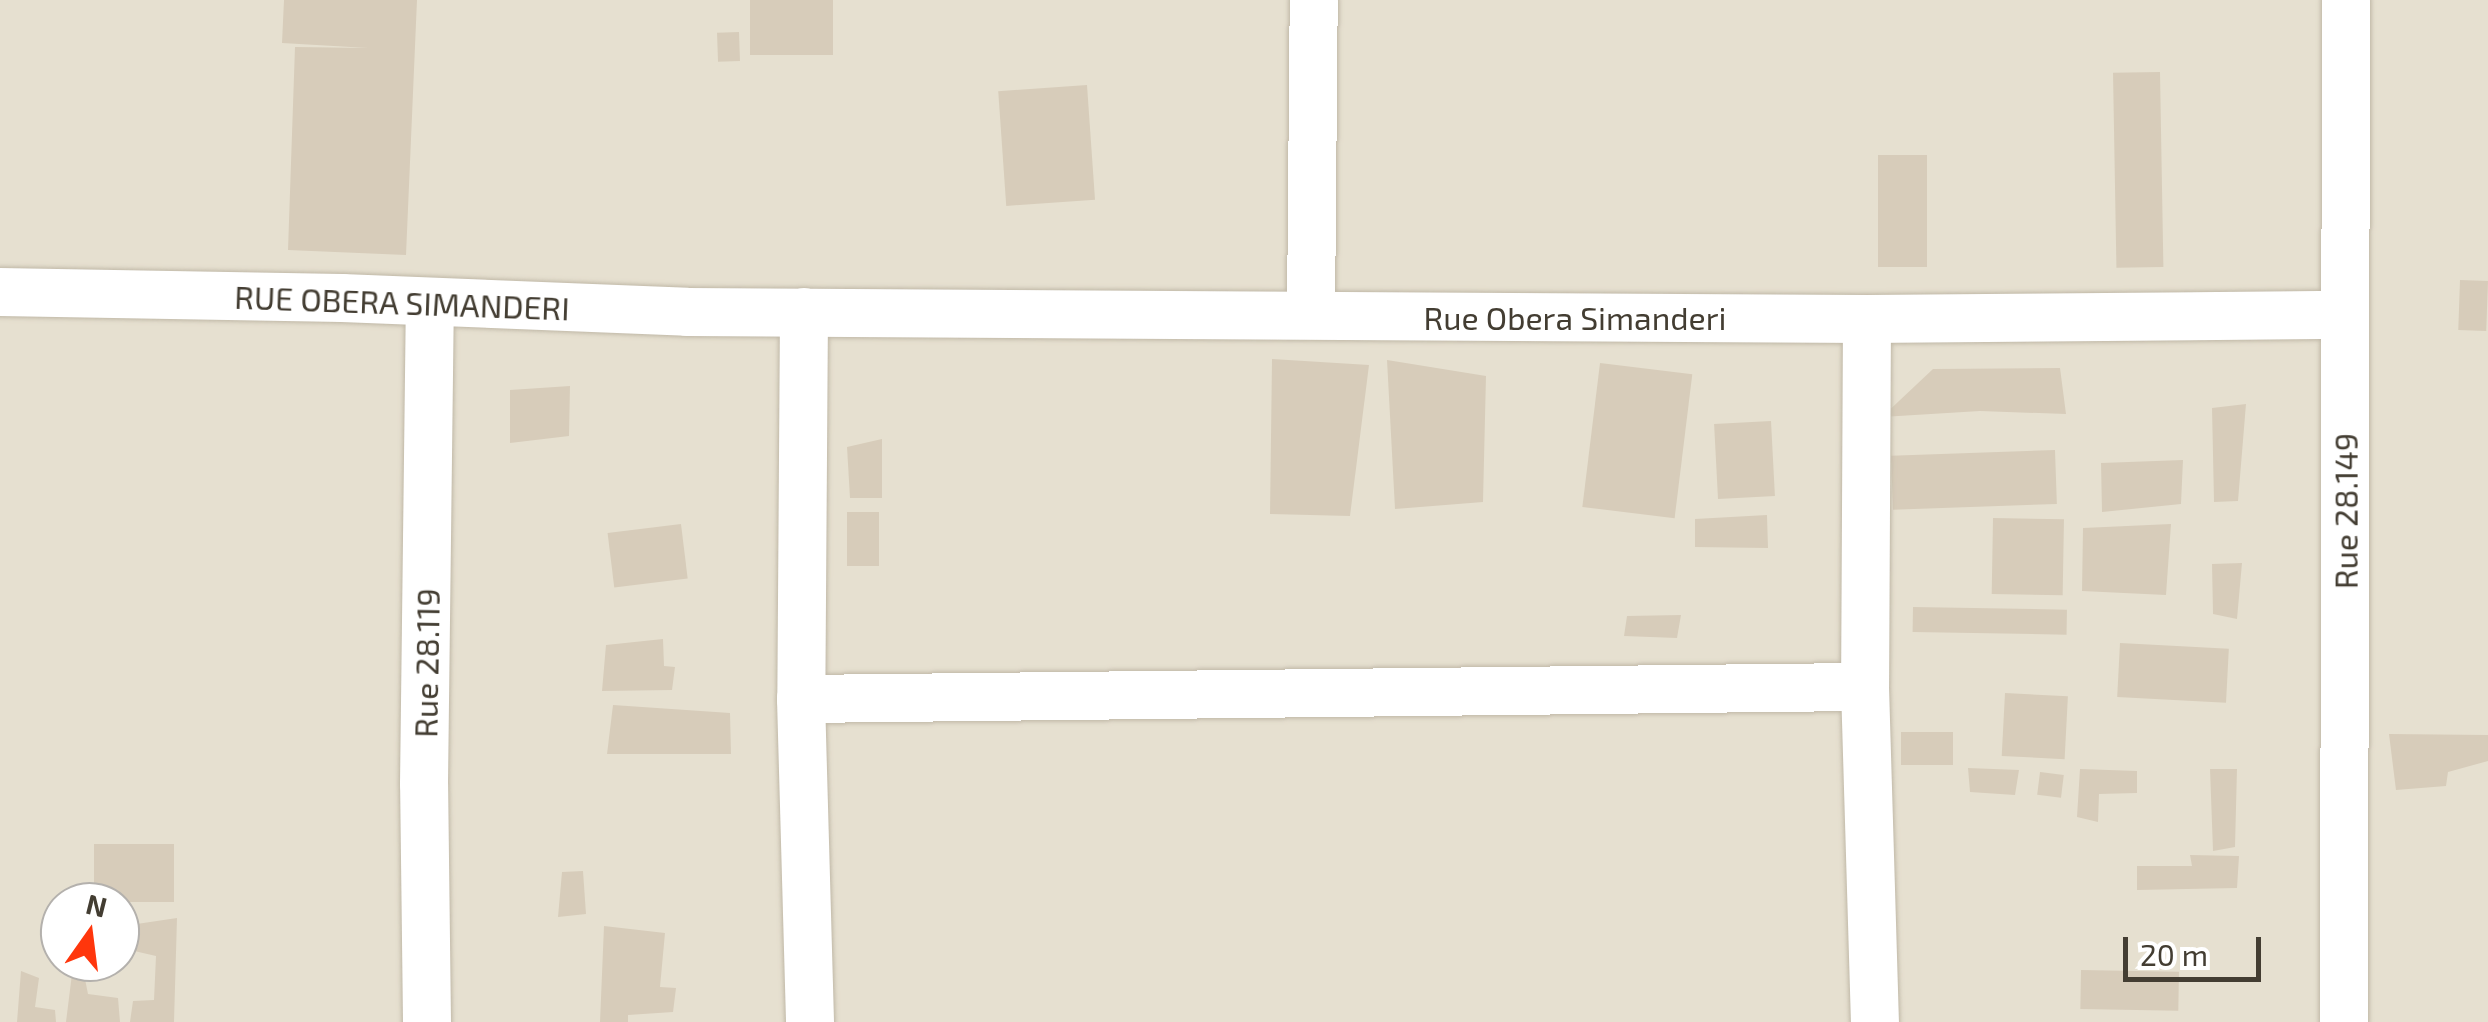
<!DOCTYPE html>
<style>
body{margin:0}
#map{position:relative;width:2488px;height:1022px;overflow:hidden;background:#f2ede2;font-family:"Exo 2",sans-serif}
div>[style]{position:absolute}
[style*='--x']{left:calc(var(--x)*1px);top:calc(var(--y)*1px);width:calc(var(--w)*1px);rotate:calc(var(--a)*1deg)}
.residential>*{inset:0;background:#e6e0d0}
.building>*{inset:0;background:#d7ccba;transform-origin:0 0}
.roads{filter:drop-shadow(0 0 2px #c0b8a7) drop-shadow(0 0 2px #c0b8a7)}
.minor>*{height:48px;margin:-24px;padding:0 24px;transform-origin:24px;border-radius:24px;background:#fff}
span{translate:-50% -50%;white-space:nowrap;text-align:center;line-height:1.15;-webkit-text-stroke:8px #fff;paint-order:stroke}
.street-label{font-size:32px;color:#433d32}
.north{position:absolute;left:40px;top:882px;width:100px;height:100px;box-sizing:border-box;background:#fff;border:2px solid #b4b1ad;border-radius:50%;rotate:14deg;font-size:28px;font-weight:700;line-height:40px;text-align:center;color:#433d32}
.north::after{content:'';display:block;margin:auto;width:35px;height:45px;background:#ff360c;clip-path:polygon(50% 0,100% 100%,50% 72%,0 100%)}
.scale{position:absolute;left:2123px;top:937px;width:138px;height:45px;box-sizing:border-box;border:5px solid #433d32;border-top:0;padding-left:12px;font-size:30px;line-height:35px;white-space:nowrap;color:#433d32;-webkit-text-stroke:8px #fff;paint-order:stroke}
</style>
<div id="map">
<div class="residential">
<i style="clip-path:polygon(evenodd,0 0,2488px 0,2488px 1022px,0 1022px,0 0,60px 902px,120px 902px,120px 962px,60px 962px,60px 902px)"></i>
</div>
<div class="building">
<i style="clip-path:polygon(284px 0,417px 0,406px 255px,288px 250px,295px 47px,368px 48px,282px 43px)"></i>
<i style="left:750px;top:0;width:83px;height:55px"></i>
<i style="left:739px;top:32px;width:29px;height:22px;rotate:88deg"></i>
<i style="left:2160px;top:72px;width:195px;height:47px;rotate:89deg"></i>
<i style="left:1087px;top:85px;width:115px;height:89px;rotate:86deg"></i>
<i style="left:1878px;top:155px;width:49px;height:112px"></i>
<i style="left:2460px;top:280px;width:28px;height:50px;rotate:2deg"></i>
<i style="clip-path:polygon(1272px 359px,1369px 365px,1350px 516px,1270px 514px)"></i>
<i style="clip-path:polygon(1387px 360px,1486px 376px,1483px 502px,1395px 509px)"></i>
<i style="left:1600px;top:363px;width:93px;height:145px;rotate:7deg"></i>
<i style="clip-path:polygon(2060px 368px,2066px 414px,1980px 411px,1882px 417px,1933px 369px)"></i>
<i style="clip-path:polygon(570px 386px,569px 436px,510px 443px,510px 390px)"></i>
<i style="clip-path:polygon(2246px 404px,2238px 501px,2214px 502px,2212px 408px)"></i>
<i style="left:1771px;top:421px;width:75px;height:57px;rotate:87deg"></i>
<i style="clip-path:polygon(882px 439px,882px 498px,850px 498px,847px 447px)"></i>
<i style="left:2055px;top:450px;width:54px;height:164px;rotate:88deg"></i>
<i style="clip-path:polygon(2183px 460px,2181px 504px,2102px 512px,2101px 463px)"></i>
<i style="left:847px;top:512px;width:32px;height:54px"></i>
<i style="clip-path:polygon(1767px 515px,1768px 548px,1695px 547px,1695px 519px)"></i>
<i style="left:1993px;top:518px;width:71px;height:76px;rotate:1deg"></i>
<i style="left:681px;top:524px;width:55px;height:74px;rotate:83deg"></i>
<i style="clip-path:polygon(2171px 524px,2166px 595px,2082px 591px,2083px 528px)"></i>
<i style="clip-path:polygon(2242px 563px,2237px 619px,2213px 614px,2212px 564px)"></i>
<i style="left:1913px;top:607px;width:154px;height:25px;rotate:1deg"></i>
<i style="clip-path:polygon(1681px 615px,1677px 638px,1624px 636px,1627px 616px)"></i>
<i style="clip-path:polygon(663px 639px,664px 666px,675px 667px,672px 690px,602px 691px,606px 645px)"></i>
<i style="left:2120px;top:643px;width:109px;height:54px;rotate:3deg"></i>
<i style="left:2005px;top:693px;width:63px;height:63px;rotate:3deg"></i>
<i style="clip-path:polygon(613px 705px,730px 713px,731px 754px,607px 754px)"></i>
<i style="left:1901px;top:732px;width:52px;height:33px"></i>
<i style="clip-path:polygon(2389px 734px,2488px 735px,2488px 761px,2448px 772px,2446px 786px,2396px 790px)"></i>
<i style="clip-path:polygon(1968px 768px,2019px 770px,2015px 795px,1970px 792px)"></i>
<i style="clip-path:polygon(2080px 769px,2137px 771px,2137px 793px,2099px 794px,2098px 822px,2077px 817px)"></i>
<i style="clip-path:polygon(2210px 769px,2237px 769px,2235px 847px,2213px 851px)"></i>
<i style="left:2040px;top:772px;width:24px;height:23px;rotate:7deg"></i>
<i style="left:94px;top:844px;width:80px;height:58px"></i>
<i style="clip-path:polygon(2190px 855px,2239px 856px,2237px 888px,2137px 890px,2137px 866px,2192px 866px)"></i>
<i style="clip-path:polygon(583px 871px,586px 914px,558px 917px,562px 872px)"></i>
<i style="clip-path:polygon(177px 918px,174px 1022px,130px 1022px,133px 1001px,154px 1000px,156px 956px,130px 950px,130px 925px)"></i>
<i style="clip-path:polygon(604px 926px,665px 933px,660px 987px,676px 988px,673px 1012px,628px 1015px,628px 1022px,600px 1022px)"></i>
<i style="left:2081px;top:970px;width:98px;height:39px;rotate:1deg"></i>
<i style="clip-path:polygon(21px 971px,39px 978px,35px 1007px,55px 1010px,56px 1022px,17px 1022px)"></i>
<i style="clip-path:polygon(72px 974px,84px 974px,88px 994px,118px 998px,120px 1022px,66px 1022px)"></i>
</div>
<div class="roads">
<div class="minor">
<i style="--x:0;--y:292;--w:342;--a:1"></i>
<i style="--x:342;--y:298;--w:345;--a:2.3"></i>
<i style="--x:687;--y:312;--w:1180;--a:0.34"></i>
<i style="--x:1867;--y:319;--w:478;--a:-0.5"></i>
<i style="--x:804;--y:312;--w:387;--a:90.4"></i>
<i style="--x:801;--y:699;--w:323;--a:88.4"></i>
<i style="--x:1311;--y:315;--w:315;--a:-89.5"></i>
<i style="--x:1867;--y:319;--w:368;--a:90.3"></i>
<i style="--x:1865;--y:687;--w:335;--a:88.3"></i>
<i style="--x:801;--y:699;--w:1064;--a:-0.65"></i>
<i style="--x:427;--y:1022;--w:238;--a:-90.7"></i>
<i style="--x:424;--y:784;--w:481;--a:-89.3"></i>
<i style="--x:2344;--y:1022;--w:1022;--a:-89.89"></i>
</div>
</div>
<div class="street-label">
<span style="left:402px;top:302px;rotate:2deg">RUE OBERA SIMANDERI</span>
<span style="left:1575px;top:317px">Rue Obera Simanderi</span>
<span style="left:2345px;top:511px;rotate:-90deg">Rue 28.149</span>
<span style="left:426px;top:663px;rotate:-89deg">Rue 28.119</span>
</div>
<div class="north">N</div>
<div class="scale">20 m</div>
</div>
